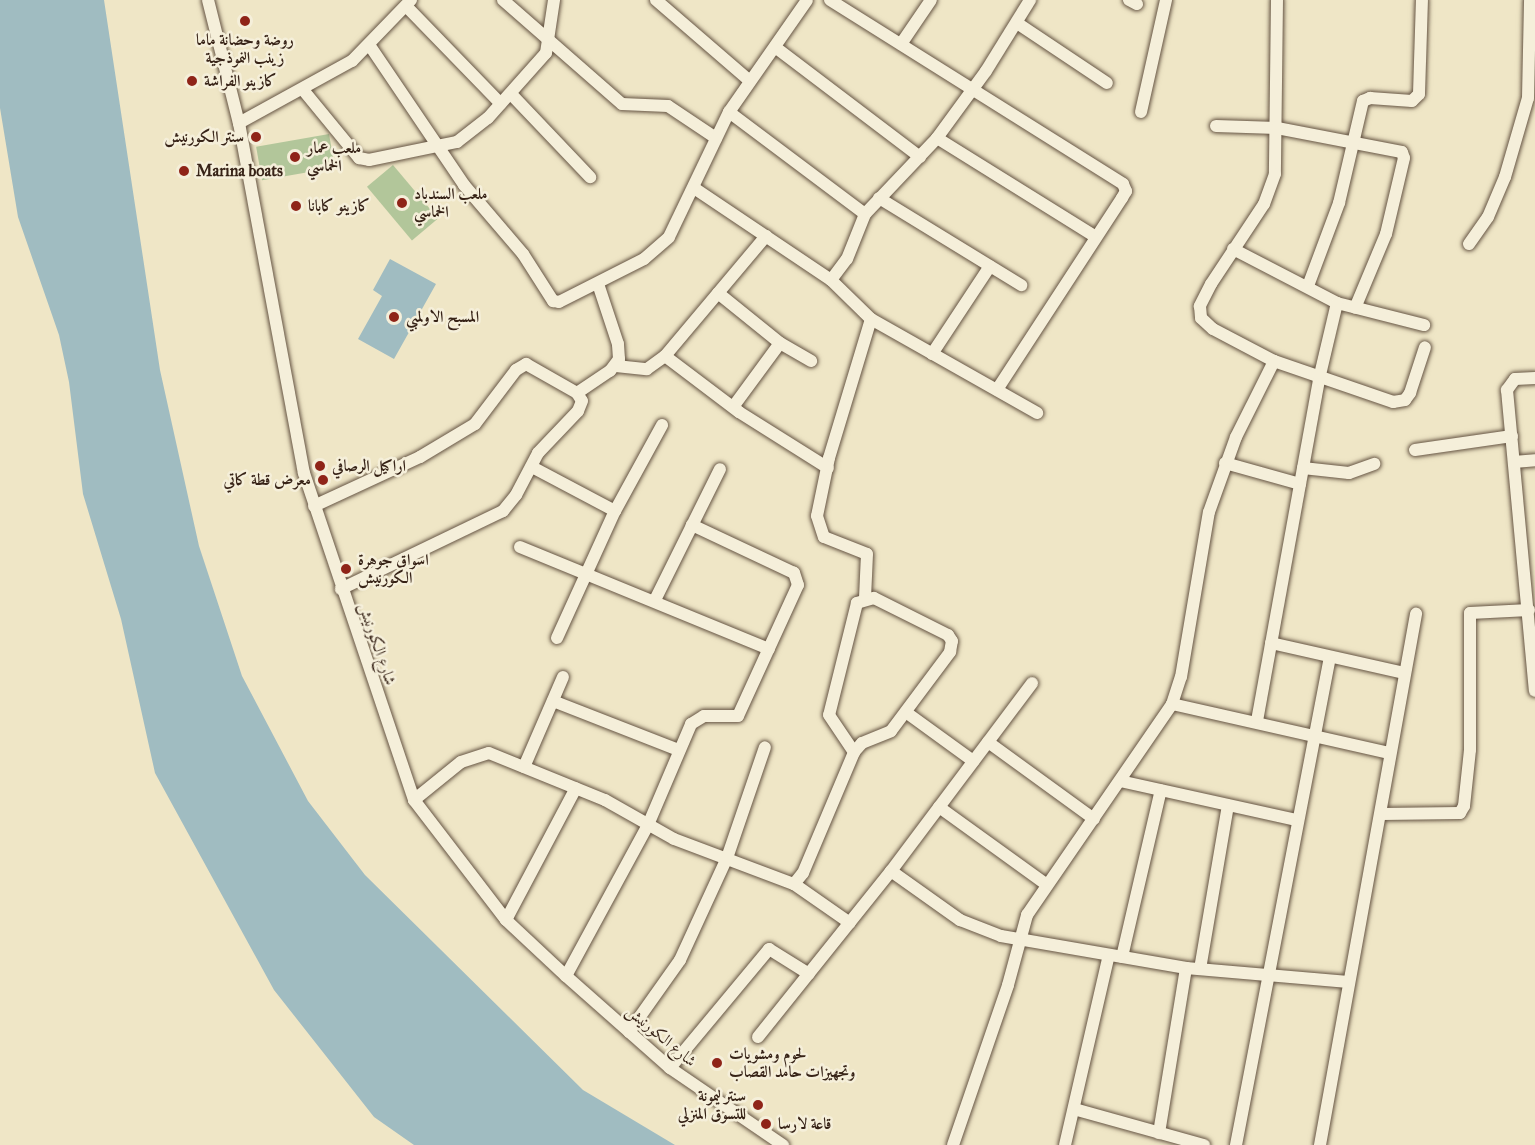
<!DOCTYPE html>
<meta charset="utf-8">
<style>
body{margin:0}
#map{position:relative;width:1535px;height:1145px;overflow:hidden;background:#efe6c6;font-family:"IM FELL Great Primer",Amiri,serif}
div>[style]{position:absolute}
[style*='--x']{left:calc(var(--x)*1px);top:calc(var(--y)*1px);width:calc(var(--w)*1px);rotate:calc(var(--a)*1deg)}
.green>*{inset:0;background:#b2c69a;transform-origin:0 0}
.water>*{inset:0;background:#a0bcc1}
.roads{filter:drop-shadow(0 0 2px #655443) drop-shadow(0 0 2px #655443)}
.minor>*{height:12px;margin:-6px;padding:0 6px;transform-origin:6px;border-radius:6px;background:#f5efda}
.dots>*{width:16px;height:16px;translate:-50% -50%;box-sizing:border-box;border:3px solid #f5efda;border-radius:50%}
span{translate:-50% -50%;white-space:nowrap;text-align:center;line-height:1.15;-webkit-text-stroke:5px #f5efda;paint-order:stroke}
.poi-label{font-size:16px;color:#372317;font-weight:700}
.left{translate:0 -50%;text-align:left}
.right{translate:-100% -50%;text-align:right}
.street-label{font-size:16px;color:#372317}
</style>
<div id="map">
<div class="green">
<i style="left:329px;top:134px;width:34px;height:74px;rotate:80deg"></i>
<i style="left:393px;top:165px;width:70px;height:34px;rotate:50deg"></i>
</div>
<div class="water">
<i style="clip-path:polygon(0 0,104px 0,160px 370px,199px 546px,242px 676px,308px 801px,365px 875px,583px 1090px,675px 1145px,414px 1145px,374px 1117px,274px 990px,155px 773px,121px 619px,83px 494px,69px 382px,59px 335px,18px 217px,0 108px)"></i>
<i style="clip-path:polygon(390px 259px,436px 284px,394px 359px,358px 339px,382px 296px,373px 290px)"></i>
</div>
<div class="roads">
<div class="minor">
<i style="--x:208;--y:0;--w:127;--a:75.9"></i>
<i style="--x:239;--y:123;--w:356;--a:79.5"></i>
<i style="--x:304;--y:473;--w:345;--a:71.4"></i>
<i style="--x:414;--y:800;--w:151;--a:52.5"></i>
<i style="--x:506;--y:920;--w:82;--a:43"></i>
<i style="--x:566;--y:976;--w:139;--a:41.5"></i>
<i style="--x:670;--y:1068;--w:137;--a:34.3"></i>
<i style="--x:503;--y:0;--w:158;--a:41.2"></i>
<i style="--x:622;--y:104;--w:46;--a:2.5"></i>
<i style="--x:668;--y:106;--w:58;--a:33.7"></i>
<i style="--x:656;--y:0;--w:124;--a:40.8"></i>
<i style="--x:830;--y:0;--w:346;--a:32.1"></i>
<i style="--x:1123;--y:184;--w:8;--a:67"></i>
<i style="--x:1126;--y:191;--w:8;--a:120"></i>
<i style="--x:1122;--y:198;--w:229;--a:123.1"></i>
<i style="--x:1129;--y:0;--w:9;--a:27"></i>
<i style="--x:1277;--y:0;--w:174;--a:90.7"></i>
<i style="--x:1275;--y:174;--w:32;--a:110"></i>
<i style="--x:1264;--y:204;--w:96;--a:123.5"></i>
<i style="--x:1211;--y:284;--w:25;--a:117"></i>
<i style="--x:1200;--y:306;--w:12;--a:85"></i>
<i style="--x:1201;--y:318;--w:16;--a:43"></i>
<i style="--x:1213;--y:329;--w:69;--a:27.7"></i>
<i style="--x:1274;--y:361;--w:126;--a:19"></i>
<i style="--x:1393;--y:402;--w:12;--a:-9"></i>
<i style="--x:1405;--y:400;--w:9;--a:-54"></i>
<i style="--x:1410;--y:393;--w:48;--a:-71.9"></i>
<i style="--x:406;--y:6;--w:136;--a:45.9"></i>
<i style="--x:1017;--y:23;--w:108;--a:33.7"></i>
<i style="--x:901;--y:44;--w:53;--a:-55.7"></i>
<i style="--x:370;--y:46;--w:168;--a:55.9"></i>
<i style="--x:464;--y:185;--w:91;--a:49.5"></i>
<i style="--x:523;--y:254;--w:56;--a:57.4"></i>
<i style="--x:553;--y:301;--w:6;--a:9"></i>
<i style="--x:559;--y:302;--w:95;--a:-26.8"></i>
<i style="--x:644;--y:259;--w:33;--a:-41"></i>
<i style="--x:669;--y:237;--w:139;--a:-64.4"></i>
<i style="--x:729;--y:112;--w:136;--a:-55.1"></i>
<i style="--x:775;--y:47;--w:182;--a:37.2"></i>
<i style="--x:304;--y:91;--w:87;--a:50.6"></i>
<i style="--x:359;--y:158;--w:10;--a:11"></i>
<i style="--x:369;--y:160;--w:90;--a:-11.6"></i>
<i style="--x:457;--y:142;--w:39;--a:-38"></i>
<i style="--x:488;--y:118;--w:87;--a:-48.3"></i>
<i style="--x:546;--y:53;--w:54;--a:-81.4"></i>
<i style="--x:511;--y:94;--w:115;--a:46.4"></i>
<i style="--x:729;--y:112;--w:170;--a:36.9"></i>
<i style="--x:1141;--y:112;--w:115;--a:-77.4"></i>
<i style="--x:239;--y:123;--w:129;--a:-28.8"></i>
<i style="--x:352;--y:61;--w:85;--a:-46"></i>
<i style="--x:1216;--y:126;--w:61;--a:1.9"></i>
<i style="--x:1277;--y:128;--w:127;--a:10.9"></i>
<i style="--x:1402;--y:152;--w:6;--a:72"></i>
<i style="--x:1404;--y:158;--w:78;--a:103.3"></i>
<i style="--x:1386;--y:234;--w:80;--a:112.7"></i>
<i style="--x:937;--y:138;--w:187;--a:31.9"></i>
<i style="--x:694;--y:188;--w:165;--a:33.9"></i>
<i style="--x:831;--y:280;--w:56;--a:44.3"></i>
<i style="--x:871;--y:319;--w:145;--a:106.8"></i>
<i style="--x:829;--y:458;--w:59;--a:101.7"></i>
<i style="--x:817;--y:516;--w:22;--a:72"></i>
<i style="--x:824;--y:537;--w:46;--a:21.6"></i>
<i style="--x:867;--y:554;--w:44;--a:92.6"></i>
<i style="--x:879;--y:198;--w:167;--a:31.5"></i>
<i style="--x:1469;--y:244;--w:33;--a:-55"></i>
<i style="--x:1488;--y:217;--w:43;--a:-67"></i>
<i style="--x:1505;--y:177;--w:82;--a:-73.8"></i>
<i style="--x:1528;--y:98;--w:98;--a:-88.8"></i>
<i style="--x:1233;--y:249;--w:117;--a:27.4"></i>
<i style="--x:1337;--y:303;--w:90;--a:14.2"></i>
<i style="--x:831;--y:280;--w:26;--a:-53"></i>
<i style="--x:847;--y:259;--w:48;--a:-68.2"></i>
<i style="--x:865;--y:214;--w:105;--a:-46.5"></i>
<i style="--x:937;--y:138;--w:83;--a:-53.8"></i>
<i style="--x:986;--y:71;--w:84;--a:-58.2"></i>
<i style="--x:1308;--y:286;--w:89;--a:-69.5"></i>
<i style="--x:1339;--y:203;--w:105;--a:-76.8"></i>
<i style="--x:1363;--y:101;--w:8;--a:-23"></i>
<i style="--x:1370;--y:98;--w:42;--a:4.1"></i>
<i style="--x:1412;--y:101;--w:10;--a:-45"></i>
<i style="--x:1419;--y:94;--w:94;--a:-88.2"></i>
<i style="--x:718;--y:293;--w:80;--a:38.9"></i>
<i style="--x:780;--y:343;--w:36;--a:30"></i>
<i style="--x:871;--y:319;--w:191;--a:29.5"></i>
<i style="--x:932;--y:354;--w:105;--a:-56.6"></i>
<i style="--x:665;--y:356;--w:93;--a:37.1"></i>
<i style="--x:739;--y:412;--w:105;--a:32.2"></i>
<i style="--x:616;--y:366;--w:31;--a:6"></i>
<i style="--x:647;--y:369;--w:22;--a:-36"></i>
<i style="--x:665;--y:356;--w:157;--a:-49.9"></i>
<i style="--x:1535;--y:378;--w:20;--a:177"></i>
<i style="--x:1515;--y:379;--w:14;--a:126"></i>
<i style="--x:1507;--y:390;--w:302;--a:84.7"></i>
<i style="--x:577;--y:393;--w:40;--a:-34"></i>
<i style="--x:610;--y:371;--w:15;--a:-53"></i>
<i style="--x:619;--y:359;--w:15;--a:-94"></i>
<i style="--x:618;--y:344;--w:63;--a:-108.4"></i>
<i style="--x:733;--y:407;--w:79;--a:-53.7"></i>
<i style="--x:1415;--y:450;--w:98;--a:-8.2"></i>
<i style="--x:1514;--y:462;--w:21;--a:-5"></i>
<i style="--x:1225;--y:463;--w:78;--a:15.6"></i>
<i style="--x:532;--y:467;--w:94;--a:27.9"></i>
<i style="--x:1303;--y:468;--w:46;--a:6.2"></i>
<i style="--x:1349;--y:473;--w:27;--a:-20"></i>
<i style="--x:314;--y:506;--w:117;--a:-24.8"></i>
<i style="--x:420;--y:457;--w:64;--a:-31"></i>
<i style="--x:475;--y:424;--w:68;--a:-52.8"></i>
<i style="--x:516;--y:370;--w:12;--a:-31"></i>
<i style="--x:526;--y:364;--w:59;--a:29.6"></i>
<i style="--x:577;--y:393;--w:9;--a:58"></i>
<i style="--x:582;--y:401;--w:11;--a:112"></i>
<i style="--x:578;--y:411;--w:58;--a:133.6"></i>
<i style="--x:538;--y:453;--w:47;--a:117.6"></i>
<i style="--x:516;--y:495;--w:21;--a:129"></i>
<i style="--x:503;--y:511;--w:180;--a:154.3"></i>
<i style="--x:520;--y:547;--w:269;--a:22.3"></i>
<i style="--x:655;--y:600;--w:146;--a:-63.6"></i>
<i style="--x:557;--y:638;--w:140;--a:-65.5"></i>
<i style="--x:615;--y:511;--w:98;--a:-61.3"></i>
<i style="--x:1271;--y:643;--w:136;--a:12.7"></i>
<i style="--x:553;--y:701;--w:135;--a:21.3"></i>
<i style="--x:1172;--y:704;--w:222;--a:12.7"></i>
<i style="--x:907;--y:713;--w:82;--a:36"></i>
<i style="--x:1257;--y:721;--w:348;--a:-79.7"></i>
<i style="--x:1319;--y:379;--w:78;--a:-76.7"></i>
<i style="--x:988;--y:742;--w:131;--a:36"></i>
<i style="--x:524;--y:767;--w:98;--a:-66.6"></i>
<i style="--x:1120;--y:781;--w:180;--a:12.5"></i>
<i style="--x:414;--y:800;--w:60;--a:-39"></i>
<i style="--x:461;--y:762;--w:29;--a:-18"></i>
<i style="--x:489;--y:753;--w:125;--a:22.1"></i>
<i style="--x:605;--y:800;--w:79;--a:29.5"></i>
<i style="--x:674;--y:839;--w:128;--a:20.6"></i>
<i style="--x:794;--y:884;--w:14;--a:-51"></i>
<i style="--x:803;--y:873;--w:131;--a:-67.1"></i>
<i style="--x:854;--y:752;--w:12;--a:-48"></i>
<i style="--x:862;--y:743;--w:31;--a:-22"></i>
<i style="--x:891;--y:731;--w:99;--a:-53.2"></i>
<i style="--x:950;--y:652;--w:11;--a:-80"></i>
<i style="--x:952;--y:641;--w:7;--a:-124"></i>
<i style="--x:948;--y:635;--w:83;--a:-153.4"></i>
<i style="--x:874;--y:598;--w:18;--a:164"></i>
<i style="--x:857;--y:603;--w:115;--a:104"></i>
<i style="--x:829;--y:715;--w:45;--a:56"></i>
<i style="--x:939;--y:807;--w:133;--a:35.8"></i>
<i style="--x:1382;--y:814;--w:78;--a:-0.7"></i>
<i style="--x:1460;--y:813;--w:8;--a:-60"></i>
<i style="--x:1464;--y:806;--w:56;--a:-83.9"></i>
<i style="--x:1470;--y:750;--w:137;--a:-90"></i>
<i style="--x:1470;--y:613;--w:59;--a:-2.9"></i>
<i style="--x:891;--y:871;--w:85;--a:35.4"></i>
<i style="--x:960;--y:920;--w:44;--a:21.3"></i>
<i style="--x:1001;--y:936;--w:188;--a:9.8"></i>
<i style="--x:1186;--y:968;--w:163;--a:4.9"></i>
<i style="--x:794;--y:884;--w:68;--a:34.9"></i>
<i style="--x:506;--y:920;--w:149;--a:-62.1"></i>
<i style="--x:1122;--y:957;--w:171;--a:-76.9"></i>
<i style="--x:1200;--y:969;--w:166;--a:-80.3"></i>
<i style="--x:566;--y:976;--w:172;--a:-61.5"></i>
<i style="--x:648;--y:825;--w:110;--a:-66.9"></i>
<i style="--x:691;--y:724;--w:15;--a:-32"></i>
<i style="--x:704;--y:716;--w:34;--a:0"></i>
<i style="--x:738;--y:716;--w:144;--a:-65.4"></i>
<i style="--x:798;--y:585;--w:13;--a:-108"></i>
<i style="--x:794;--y:573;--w:113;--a:-154.8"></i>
<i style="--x:629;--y:1032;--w:88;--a:-54.7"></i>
<i style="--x:680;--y:960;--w:112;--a:-65.3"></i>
<i style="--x:727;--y:858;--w:117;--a:-71.1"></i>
<i style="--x:758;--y:1037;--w:213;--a:-51.3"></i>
<i style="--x:891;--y:871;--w:235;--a:-53.1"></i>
<i style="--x:670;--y:1068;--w:155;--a:-50.2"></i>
<i style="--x:769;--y:949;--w:47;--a:32"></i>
<i style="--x:1074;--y:1109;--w:135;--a:15.5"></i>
<i style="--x:1159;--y:1133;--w:167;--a:-80.7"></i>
<i style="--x:953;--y:1145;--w:169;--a:-71"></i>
<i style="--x:1008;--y:985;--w:73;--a:-74.8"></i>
<i style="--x:1027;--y:915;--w:256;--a:-55.5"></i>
<i style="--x:1172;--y:704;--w:28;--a:-72"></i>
<i style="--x:1181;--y:677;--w:167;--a:-80.4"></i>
<i style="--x:1209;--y:512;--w:80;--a:-70.2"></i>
<i style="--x:1236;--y:437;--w:85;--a:-63.4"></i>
<i style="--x:1065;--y:1145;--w:195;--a:-77"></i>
<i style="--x:1236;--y:1145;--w:497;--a:-79.1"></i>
<i style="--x:1320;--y:1145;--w:540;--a:-79.75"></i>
</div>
</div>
<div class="dots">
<i style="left:245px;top:21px;background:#8f2418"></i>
<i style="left:192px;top:81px;background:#8f2418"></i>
<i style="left:256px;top:137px;background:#8f2418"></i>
<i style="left:295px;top:157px;background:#8f2418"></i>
<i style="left:184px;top:171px;background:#8f2418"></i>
<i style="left:402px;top:203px;background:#8f2418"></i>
<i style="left:296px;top:206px;background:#8f2418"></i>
<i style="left:394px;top:317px;background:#8f2418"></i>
<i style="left:320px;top:466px;background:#8f2418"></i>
<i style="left:323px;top:480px;background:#8f2418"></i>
<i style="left:346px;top:569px;background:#8f2418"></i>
<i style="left:717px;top:1063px;background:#8f2418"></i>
<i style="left:758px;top:1105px;background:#8f2418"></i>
<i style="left:766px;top:1124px;background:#8f2418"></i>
</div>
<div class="poi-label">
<span style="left:245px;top:49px">روضة وحضانة ماما<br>زينب النموذجية</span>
<span class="left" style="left:204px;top:81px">كازينو الفراشة</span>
<span class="right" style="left:244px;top:137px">سنتر الكورنيش</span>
<span class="left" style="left:307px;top:157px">ملعب عمار<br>الخماسي</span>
<span class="left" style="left:196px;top:171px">Marina boats</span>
<span class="left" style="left:414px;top:203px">ملعب السندباد<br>الخماسي</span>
<span class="left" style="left:308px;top:206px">كازينو كابانا</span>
<span class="left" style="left:406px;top:317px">المسبح الاولمبي</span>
<span class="left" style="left:332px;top:466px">اراكيل الرصافي</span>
<span class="right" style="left:311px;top:480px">معرض قطة كاتي</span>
<span class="left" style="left:358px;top:569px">اسواق جوهرة<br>الكورنيش</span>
<span class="left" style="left:729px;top:1063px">لحوم ومشويات<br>وتجهيزات حامد القصاب</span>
<span class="right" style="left:746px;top:1105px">سنتر ليمونة<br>للتسوق المنزلي</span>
<span class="left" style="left:778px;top:1124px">قاعة لارسا</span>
</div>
<div class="street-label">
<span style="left:377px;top:644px;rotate:71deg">شارع الكورنيش</span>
<span style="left:661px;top:1036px;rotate:40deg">شارع الكورنيش</span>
</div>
</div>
